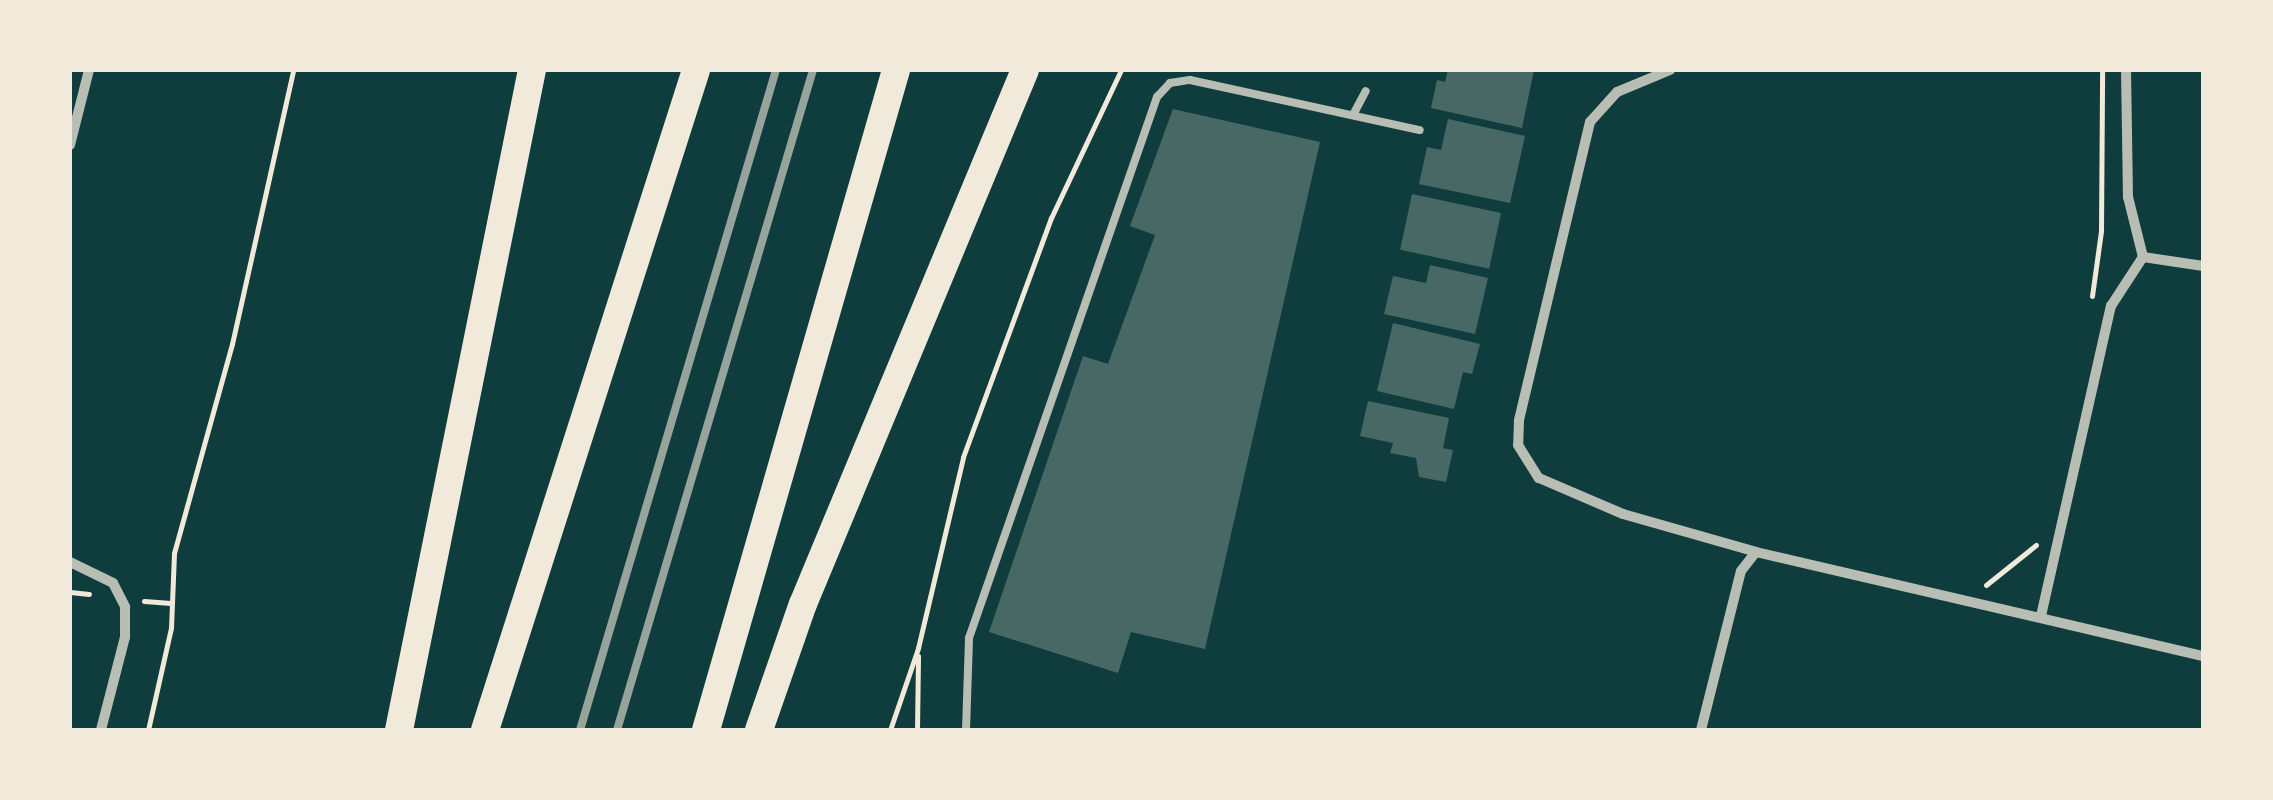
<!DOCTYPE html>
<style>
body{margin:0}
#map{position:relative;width:2273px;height:800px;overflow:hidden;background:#0f3d3e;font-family:"DejaVu Sans",sans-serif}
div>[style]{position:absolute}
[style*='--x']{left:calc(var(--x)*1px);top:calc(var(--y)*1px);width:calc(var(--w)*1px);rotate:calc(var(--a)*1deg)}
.building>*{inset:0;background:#486865;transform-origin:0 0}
.path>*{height:5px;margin:-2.5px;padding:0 2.5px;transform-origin:2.5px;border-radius:2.5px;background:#f1e9da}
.service>*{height:8px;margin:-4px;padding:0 4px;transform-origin:4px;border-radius:4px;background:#b8beb3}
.minor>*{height:10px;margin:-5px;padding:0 5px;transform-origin:5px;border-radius:5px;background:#b8beb3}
.motorway>*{height:28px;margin:-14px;padding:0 14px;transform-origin:14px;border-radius:14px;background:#f1e9da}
.rail>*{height:8px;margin:-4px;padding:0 4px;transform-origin:4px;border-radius:4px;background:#97a49c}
span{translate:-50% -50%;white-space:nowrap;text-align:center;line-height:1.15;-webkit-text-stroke:9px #f1e9da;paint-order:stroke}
.frame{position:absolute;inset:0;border:72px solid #f1e9da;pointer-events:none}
</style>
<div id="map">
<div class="building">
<i style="clip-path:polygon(1448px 70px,1534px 70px,1522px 128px,1431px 108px,1437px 80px,1445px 82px)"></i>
<i style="clip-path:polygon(1173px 109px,1320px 142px,1205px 649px,1131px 632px,1118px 673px,989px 632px,1083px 356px,1108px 364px,1155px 235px,1130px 226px)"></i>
<i style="clip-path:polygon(1448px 119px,1525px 136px,1510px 203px,1419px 184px,1427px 147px,1441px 150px)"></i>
<i style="left:1412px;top:194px;width:91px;height:57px;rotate:12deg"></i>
<i style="clip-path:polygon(1430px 265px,1488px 278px,1475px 334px,1384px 314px,1393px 276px,1426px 283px)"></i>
<i style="clip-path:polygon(1393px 323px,1480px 344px,1472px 374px,1463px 372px,1454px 409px,1377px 391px)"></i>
<i style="clip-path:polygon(1368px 401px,1449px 418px,1443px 448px,1453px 450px,1446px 482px,1419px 477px,1416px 458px,1390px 453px,1393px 443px,1360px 436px)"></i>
</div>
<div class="path">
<i style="--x:2092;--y:296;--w:66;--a:-82.1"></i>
<i style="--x:2101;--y:231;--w:161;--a:-89.6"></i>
<i style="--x:1986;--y:585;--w:64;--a:-38.7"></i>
<i style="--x:70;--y:592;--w:19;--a:6"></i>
<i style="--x:144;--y:601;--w:27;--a:4"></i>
<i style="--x:148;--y:730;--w:105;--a:-77.3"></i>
<i style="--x:171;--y:628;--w:75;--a:-87.7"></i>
<i style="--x:174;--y:553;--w:217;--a:-74.5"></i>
<i style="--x:232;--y:344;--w:281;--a:-77.4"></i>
<i style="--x:890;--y:730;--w:87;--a:-71.1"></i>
<i style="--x:918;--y:648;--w:196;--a:-76.7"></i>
<i style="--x:963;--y:457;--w:255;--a:-69.8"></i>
<i style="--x:1051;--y:218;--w:164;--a:-64.7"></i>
<i style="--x:917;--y:730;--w:74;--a:-89.2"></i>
</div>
<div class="service">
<i style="--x:1353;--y:115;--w:27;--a:-62"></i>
<i style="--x:966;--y:730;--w:92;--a:-88.1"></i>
<i style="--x:969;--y:638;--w:573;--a:-70.84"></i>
<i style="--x:1157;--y:97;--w:19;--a:-47"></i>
<i style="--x:1170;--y:83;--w:20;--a:-9"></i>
<i style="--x:1190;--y:80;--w:235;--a:12.3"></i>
</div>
<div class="minor">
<i style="--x:1670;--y:70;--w:57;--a:157.5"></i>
<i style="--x:1617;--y:92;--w:40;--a:132"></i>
<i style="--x:1590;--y:122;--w:307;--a:103.4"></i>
<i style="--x:1519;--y:421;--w:24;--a:92"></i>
<i style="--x:1518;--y:445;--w:39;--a:58"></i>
<i style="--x:1539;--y:478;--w:91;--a:23.2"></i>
<i style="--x:1623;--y:514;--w:138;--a:15.9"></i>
<i style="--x:1756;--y:552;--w:459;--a:13.1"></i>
<i style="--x:70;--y:145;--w:77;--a:-75.8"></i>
<i style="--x:2143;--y:257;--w:61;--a:8.5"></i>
<i style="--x:70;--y:562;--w:48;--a:26"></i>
<i style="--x:113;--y:583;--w:27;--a:63"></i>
<i style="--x:125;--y:607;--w:30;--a:90"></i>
<i style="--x:125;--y:637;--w:96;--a:104.5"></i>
<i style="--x:2041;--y:616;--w:318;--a:-77.3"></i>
<i style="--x:2111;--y:306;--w:59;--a:-56.9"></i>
<i style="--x:2143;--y:257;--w:62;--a:-104"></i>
<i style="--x:2128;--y:197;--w:127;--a:-90.9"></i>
<i style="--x:1701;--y:730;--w:164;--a:-75.9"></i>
<i style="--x:1741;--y:571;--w:24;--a:-52"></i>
</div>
<div class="motorway">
<i style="--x:399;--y:730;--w:673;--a:-78.61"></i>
<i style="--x:485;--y:730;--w:693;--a:-72.27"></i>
<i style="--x:706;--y:730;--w:687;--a:-73.94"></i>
<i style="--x:759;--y:730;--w:133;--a:-70.8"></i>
<i style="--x:803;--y:604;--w:578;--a:-67.43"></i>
</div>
<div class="rail">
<i style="--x:580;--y:730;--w:688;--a:-73.46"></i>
<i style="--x:617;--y:730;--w:688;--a:-73.46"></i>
</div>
<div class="frame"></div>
</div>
